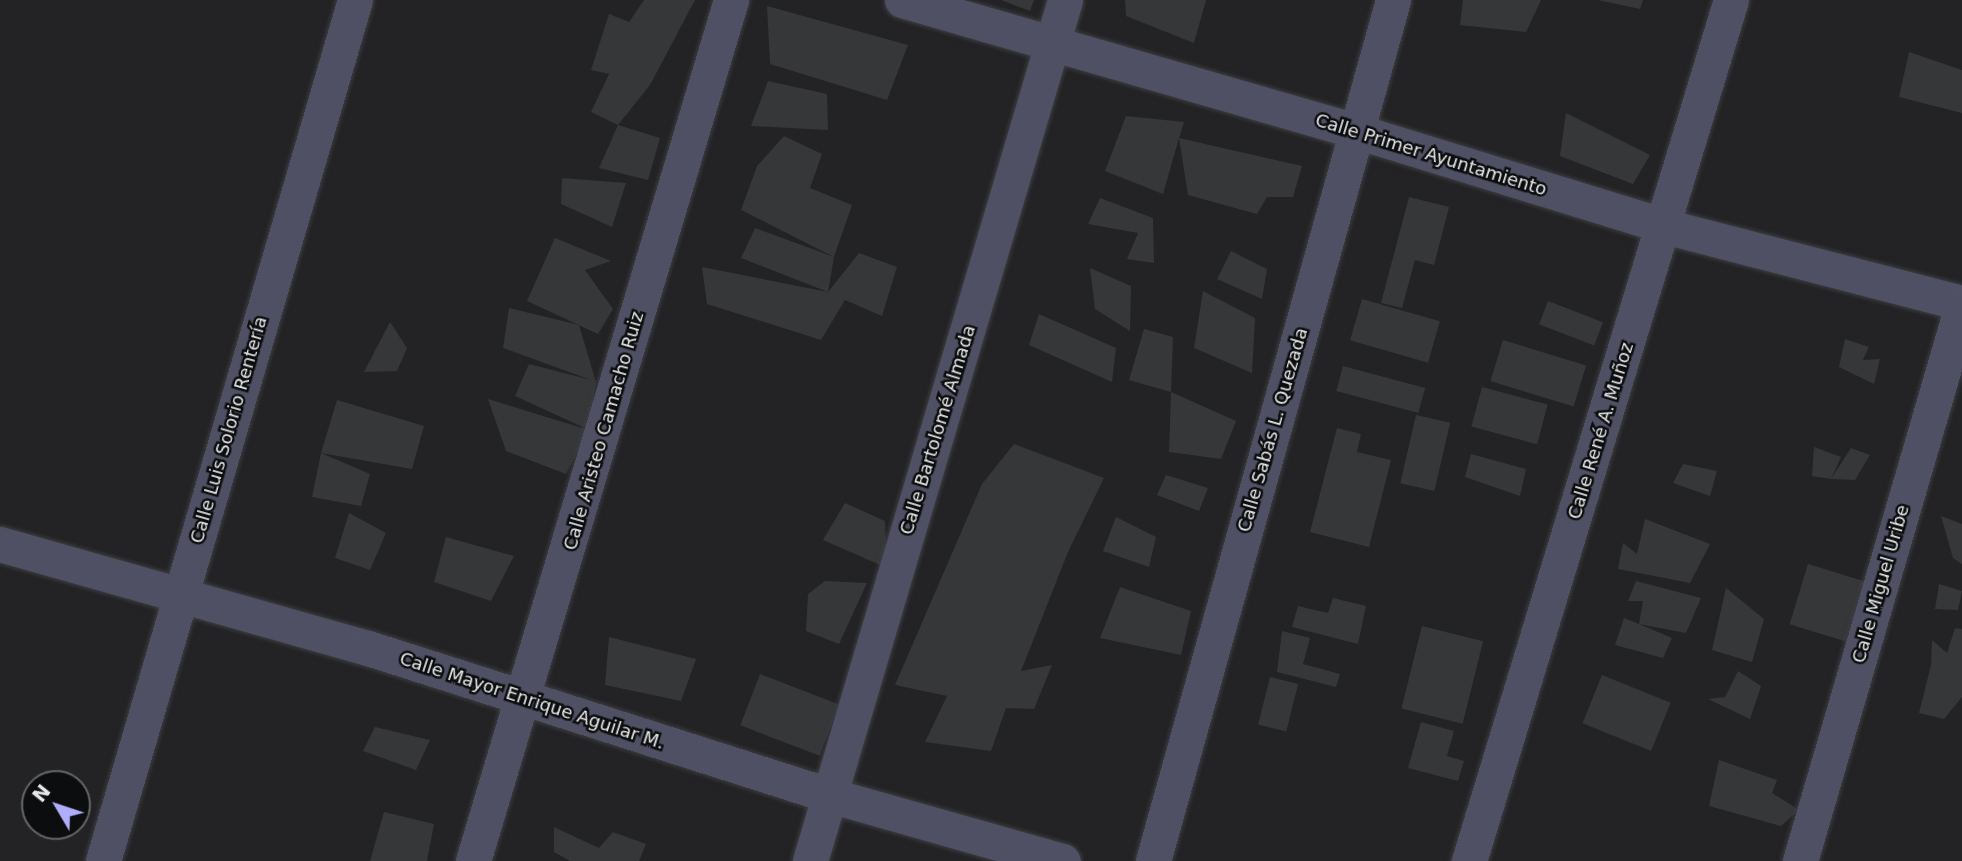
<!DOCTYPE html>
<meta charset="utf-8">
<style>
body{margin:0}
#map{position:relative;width:1962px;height:861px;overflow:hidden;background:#232326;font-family:"DejaVu Sans",sans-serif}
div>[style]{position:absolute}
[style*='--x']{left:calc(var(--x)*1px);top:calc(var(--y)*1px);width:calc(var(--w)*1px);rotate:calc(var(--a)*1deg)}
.building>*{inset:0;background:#363739;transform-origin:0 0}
.roads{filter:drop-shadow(0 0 2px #3e3e41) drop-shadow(0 0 2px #3e3e41)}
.minor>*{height:35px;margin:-17.5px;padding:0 17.5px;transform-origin:17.5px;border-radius:17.5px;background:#505065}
span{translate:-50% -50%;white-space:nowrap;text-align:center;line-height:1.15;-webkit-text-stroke:5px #0c0d0e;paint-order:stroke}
.street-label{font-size:18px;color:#e7e7e9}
.north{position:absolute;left:21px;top:770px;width:70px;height:70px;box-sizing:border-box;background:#0c0d0e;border:2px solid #646466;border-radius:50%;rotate:309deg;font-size:19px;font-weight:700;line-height:28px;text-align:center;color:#e7e7e9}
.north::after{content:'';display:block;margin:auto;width:24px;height:32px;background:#afaefa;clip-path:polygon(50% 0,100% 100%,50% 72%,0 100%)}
</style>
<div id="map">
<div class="building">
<i style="clip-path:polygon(644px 0,695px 0,650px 85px,618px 125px,591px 112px,609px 74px,591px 70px,609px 14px,629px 22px)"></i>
<i style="clip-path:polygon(1001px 0,1034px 0,1030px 11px)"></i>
<i style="clip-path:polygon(1125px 0,1206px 0,1194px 43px,1126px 16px)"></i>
<i style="clip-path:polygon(1463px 0,1541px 0,1526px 32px,1460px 25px)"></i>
<i style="clip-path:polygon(1598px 0,1643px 0,1640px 9px)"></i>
<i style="clip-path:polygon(767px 6px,908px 45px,887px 100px,770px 64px)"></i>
<i style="clip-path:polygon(1909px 52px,1962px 70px,1962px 113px,1899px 97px)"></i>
<i style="clip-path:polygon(768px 81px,827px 94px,828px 130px,751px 126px)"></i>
<i style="clip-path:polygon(1566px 113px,1650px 155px,1633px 184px,1560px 156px)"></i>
<i style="clip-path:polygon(1126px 116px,1184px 122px,1179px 138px,1302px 166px,1293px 197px,1267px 197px,1257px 214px,1188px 195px,1179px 138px,1163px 194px,1105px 171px)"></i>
<i style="clip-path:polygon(618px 125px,660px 138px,648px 180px,599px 168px)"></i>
<i style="clip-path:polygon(784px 136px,822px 154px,810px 188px,852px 205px,834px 257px,741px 210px,757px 166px)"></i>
<i style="clip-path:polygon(562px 178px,626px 183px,612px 227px,561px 204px)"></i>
<i style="clip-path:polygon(1409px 197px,1449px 207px,1434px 265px,1415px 260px,1402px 308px,1381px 303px)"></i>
<i style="clip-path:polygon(1100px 198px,1153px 218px,1154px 263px,1127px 259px,1138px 233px,1088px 224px)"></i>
<i style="clip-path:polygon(755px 228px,834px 257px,828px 292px,859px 253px,897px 267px,882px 316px,845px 300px,821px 340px,707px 304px,702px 267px,828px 292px,741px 258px)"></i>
<i style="clip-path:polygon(555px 238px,611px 261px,585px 270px,613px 309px,598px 334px,527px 301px)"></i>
<i style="clip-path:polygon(1231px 251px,1267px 269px,1262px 299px,1217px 279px)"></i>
<i style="clip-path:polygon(1090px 268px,1131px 286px,1130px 331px,1095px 309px)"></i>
<i style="clip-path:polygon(1203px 291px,1255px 318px,1252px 373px,1194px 348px)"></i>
<i style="left:1362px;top:299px;width:81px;height:43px;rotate:16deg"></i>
<i style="left:1548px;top:301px;width:59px;height:25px;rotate:21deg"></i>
<i style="clip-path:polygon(509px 308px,579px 325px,596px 382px,589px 430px,566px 474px,506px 451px,488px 399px,589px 430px,515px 396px,529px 364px,591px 380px,503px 348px)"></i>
<i style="clip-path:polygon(1039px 314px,1116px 348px,1112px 382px,1029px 345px)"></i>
<i style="clip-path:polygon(390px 322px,407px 348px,397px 371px,364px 372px)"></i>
<i style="clip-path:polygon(1144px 329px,1173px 337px,1171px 392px,1236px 421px,1221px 459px,1169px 452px,1171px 392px,1129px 380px)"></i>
<i style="clip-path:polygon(1845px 339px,1869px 347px,1863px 360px,1880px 359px,1874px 384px,1839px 367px)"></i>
<i style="left:1503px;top:340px;width:87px;height:43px;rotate:17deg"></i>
<i style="left:1343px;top:366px;width:85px;height:26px;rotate:15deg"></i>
<i style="left:1482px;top:387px;width:68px;height:41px;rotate:15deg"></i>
<i style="clip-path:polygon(337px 400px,424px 426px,412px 469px,321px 453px)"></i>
<i style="left:1416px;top:415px;width:35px;height:70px;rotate:13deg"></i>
<i style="clip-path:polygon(1337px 428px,1361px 434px,1357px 452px,1391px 460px,1369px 547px,1310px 532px)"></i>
<i style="clip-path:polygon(1014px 444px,1104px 478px,1068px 552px,1021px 671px,1052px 665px,1034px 709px,1006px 708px,991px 751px,925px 742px,947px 696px,895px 685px,982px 484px)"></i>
<i style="clip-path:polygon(1814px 447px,1841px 457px,1831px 479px,1851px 448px,1870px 455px,1855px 480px,1831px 479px,1812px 476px)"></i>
<i style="clip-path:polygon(321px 453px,370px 474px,361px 506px,312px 497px)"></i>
<i style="clip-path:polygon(1471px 454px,1526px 469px,1520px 496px,1465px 477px)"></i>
<i style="clip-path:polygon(1683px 464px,1717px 471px,1710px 496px,1673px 483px)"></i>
<i style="clip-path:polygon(1166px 475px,1208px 488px,1199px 511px,1157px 495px)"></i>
<i style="clip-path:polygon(845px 503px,885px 521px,887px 568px,823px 540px)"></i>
<i style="clip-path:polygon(349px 513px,386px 533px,370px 570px,335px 558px)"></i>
<i style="clip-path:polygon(1941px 516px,1962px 524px,1962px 564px,1953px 558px)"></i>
<i style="clip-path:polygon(1116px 517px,1156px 537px,1149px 567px,1103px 551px)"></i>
<i style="clip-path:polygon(1645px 519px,1710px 544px,1690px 583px,1618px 569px,1623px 543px,1637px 554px)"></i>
<i style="clip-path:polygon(446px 537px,514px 556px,491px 601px,434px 582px)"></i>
<i style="left:1808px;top:564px;width:59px;height:63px;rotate:17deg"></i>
<i style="clip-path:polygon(825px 581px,867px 583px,839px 644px,806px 631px,808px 594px)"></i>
<i style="clip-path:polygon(1636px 581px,1701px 598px,1686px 633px,1639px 624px,1672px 638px,1663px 658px,1615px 645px,1624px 618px,1639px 624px,1643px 601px,1628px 601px)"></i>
<i style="clip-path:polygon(1939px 584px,1962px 591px,1958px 610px,1935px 609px)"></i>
<i style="clip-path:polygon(1120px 587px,1191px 611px,1181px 655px,1100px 638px)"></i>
<i style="clip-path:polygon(1726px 588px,1764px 619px,1752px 662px,1712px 650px)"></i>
<i style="clip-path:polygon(1333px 598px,1366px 606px,1358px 644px,1292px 627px,1298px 606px,1328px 613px)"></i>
<i style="left:1422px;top:626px;width:63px;height:85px;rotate:14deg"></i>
<i style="clip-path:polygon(1955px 628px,1962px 629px,1962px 697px,1944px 719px,1919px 713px,1931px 665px,1932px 640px,1947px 653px)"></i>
<i style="clip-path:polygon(1282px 631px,1310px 638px,1303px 664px,1340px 674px,1336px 687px,1277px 672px)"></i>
<i style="clip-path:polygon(609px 637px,696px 659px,681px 701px,605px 685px)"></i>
<i style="clip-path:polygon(1738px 671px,1761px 686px,1750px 719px,1708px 699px,1725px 697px)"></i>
<i style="left:760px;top:674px;width:85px;height:55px;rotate:21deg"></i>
<i style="left:1602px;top:675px;width:74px;height:52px;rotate:22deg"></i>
<i style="left:1270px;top:677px;width:29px;height:49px;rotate:14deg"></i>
<i style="clip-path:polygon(1421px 722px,1454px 731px,1447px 756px,1464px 761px,1458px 781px,1408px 768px)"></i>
<i style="clip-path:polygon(375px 727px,430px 740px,416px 770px,363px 751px)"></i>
<i style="clip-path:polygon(1719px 760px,1777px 780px,1772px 793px,1799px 810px,1781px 826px,1709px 806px)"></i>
<i style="clip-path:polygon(384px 812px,434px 824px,427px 861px,370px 861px)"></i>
<i style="clip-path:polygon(554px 827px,599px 848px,613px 832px,646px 844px,639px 861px,570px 861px,554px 852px)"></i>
</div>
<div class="roads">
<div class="minor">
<i style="--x:902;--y:0;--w:473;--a:16.1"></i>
<i style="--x:1356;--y:131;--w:322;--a:17.1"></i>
<i style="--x:1664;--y:226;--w:308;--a:14.5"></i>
<i style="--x:0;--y:544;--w:382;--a:15.8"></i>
<i style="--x:368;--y:648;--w:484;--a:17.7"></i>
<i style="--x:829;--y:795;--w:243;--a:15.8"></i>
<i style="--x:103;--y:861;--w:897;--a:-73.69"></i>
<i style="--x:473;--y:861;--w:899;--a:-73.32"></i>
<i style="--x:810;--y:861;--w:898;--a:-73.5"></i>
<i style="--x:1153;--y:861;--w:894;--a:-74.42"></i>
<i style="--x:1469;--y:861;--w:900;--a:-73.08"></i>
<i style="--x:1800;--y:861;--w:578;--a:-73.73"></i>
</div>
</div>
<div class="street-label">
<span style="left:1431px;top:155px;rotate:17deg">Calle Primer Ayuntamiento</span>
<span style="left:229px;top:430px;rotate:-74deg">Calle Luis Solorio Rentería</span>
<span style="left:938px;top:430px;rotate:-73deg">Calle Bartolomé Almada</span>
<span style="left:1273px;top:430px;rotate:-74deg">Calle Sabás L. Quezada</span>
<span style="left:604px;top:431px;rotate:-74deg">Calle Aristeo Camacho Ruiz</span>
<span style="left:1601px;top:431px;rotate:-73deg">Calle René A. Muñoz</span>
<span style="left:1881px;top:584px;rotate:-74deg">Calle Miguel Uribe</span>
<span style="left:532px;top:701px;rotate:18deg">Calle Mayor Enrique Aguilar M.</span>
</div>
<div class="north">N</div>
</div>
